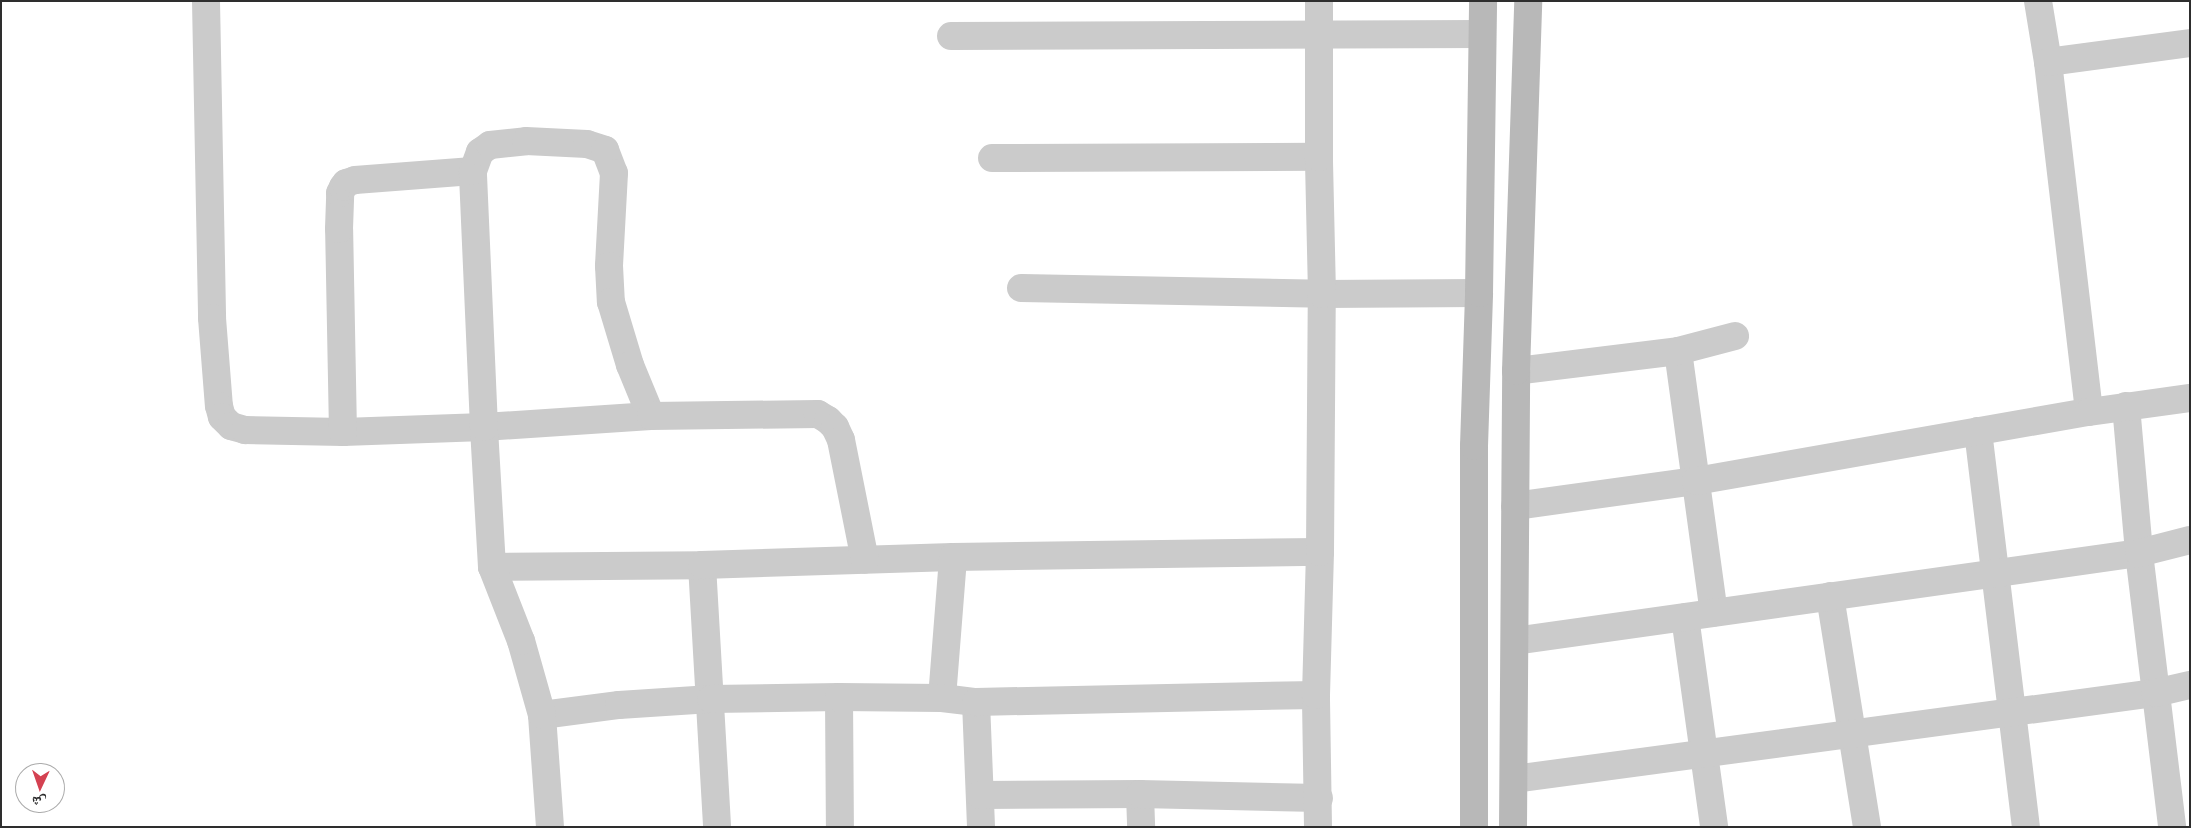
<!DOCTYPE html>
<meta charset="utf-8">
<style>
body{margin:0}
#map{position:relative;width:2191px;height:828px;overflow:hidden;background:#fff;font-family:Roboto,"Noto Naskh Arabic",sans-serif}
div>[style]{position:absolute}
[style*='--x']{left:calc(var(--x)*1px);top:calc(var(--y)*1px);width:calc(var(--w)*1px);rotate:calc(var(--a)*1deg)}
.street>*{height:28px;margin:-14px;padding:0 14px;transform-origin:14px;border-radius:14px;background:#cbcbcb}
.secondary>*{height:28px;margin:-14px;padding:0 14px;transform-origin:14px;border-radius:14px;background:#b8b8b8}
span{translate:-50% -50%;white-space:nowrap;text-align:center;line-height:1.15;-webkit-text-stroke:5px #fff;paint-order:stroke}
.frame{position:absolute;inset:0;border:2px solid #2e2e2e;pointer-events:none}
.north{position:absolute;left:15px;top:763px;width:50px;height:50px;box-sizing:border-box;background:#fff;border:1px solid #ababab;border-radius:50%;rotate:183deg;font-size:14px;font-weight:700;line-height:20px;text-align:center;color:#2e2e2e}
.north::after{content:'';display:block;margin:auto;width:18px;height:22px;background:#d44151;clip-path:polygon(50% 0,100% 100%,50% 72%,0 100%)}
</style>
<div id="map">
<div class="street">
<i style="--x:206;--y:1;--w:317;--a:88.9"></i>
<i style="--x:212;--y:318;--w:88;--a:85.5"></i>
<i style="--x:219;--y:406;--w:11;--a:75"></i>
<i style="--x:222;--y:417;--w:13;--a:45"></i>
<i style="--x:231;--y:426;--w:15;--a:16"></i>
<i style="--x:245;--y:430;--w:98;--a:1.2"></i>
<i style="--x:343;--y:432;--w:141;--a:-2"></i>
<i style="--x:484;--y:427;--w:167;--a:-3.8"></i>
<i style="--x:2038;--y:1;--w:62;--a:80.7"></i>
<i style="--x:2048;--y:62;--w:352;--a:83.3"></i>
<i style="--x:951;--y:36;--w:530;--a:-0.22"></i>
<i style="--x:2048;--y:62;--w:143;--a:-7.6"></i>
<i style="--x:992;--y:158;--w:327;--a:-0.2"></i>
<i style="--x:1021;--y:288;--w:301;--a:1.1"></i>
<i style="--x:1322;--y:294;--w:157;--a:-0.4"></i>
<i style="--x:1678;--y:351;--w:264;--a:82.2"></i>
<i style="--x:1516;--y:371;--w:163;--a:-7"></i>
<i style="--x:1678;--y:351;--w:59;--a:-14.7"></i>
<i style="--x:2126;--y:406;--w:148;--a:84.9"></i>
<i style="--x:2139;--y:553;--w:276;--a:83.1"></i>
<i style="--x:1978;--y:431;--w:399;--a:83.1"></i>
<i style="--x:343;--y:432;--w:203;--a:-91.1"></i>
<i style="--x:339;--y:229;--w:36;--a:-88"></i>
<i style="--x:340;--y:193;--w:7;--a:-63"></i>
<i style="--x:343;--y:187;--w:5;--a:-53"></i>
<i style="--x:346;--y:183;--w:9;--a:-18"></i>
<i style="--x:355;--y:180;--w:118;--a:-4.4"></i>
<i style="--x:1515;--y:506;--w:183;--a:-7.9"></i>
<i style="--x:1696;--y:481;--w:399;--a:-10"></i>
<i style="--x:2089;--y:412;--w:102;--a:-7.9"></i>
<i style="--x:702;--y:565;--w:262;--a:86.7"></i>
<i style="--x:492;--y:567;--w:210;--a:-0.5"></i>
<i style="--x:702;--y:565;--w:251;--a:-1.8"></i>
<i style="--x:953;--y:557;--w:367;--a:-0.8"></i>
<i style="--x:1830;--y:596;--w:234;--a:80.9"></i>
<i style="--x:1685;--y:617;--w:212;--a:82.1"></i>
<i style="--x:1515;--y:641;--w:630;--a:-8.03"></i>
<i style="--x:2139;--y:553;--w:53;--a:-14.3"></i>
<i style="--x:839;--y:697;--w:130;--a:89.6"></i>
<i style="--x:942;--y:698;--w:141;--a:-85.5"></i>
<i style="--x:976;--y:702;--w:125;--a:87.7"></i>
<i style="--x:542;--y:715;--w:78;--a:-7.4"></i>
<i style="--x:619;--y:705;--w:92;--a:-3.7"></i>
<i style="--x:711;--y:699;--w:128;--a:-0.9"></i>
<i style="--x:839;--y:697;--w:103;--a:0.6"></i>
<i style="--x:942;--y:698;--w:34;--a:7"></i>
<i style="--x:976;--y:702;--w:340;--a:-1.2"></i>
<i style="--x:1514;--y:779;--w:647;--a:-7.64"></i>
<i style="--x:2155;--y:693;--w:36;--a:-13"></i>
<i style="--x:1140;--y:794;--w:33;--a:88"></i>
<i style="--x:980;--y:795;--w:160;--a:-0.4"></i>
<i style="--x:1140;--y:794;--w:179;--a:1.3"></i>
<i style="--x:550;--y:827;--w:112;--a:-94.1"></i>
<i style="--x:542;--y:715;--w:77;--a:-105.8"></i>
<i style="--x:521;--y:641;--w:79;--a:-111.4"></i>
<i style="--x:492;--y:567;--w:140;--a:-93.3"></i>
<i style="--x:484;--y:427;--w:256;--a:-92.5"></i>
<i style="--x:473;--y:171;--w:20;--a:-70"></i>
<i style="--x:480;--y:152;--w:12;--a:-35"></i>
<i style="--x:490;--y:145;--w:36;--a:-6"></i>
<i style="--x:526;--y:141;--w:61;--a:2.8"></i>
<i style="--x:587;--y:144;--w:19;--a:18"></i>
<i style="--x:605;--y:150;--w:25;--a:69"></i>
<i style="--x:614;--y:173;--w:93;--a:93.1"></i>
<i style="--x:609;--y:266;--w:36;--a:87"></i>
<i style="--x:611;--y:302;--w:66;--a:73.2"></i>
<i style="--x:630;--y:365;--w:55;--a:67.6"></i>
<i style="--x:651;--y:416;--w:167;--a:-0.7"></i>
<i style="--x:818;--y:414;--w:12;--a:31"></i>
<i style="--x:828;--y:420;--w:10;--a:45"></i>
<i style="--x:835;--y:427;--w:14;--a:65"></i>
<i style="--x:841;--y:440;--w:122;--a:78.7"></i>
<i style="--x:1318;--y:827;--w:132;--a:-90.9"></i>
<i style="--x:1316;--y:695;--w:143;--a:-88.4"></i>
<i style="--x:1320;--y:552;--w:258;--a:-89.6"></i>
<i style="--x:1322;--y:294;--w:137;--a:-91.3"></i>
<i style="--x:1319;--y:157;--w:156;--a:-90"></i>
</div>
<div class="secondary">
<i style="--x:1474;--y:827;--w:381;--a:-90"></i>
<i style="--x:1474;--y:446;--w:153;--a:-88.1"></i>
<i style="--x:1479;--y:293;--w:292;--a:-89.2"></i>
<i style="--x:1513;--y:827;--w:456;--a:-89.6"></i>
<i style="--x:1516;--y:371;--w:370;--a:-88.1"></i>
</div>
<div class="frame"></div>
<div class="north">ش</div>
</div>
